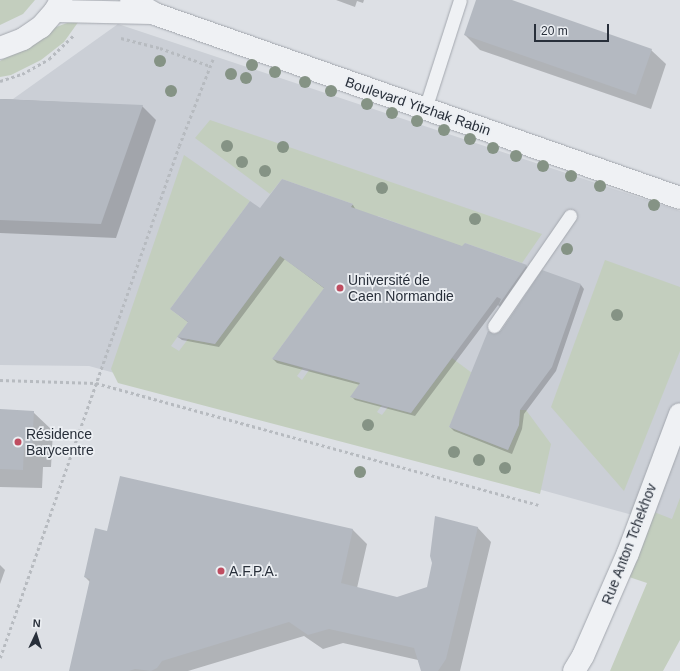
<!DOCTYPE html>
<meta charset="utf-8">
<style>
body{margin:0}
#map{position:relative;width:680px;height:671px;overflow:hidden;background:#dde0e5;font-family:Helvetica,sans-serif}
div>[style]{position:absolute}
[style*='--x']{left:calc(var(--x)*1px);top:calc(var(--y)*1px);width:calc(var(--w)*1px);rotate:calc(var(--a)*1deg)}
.built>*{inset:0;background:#cbcfd6}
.green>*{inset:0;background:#c3cebe}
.shadow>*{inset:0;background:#0003}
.building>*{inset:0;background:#b4b9c1}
.path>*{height:2.5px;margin-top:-1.25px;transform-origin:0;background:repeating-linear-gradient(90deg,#b7bbc0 0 3px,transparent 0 6px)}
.roads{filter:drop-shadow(0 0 1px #a3a7ae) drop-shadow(0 0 1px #a3a7ae)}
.service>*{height:13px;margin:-6.5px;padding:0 6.5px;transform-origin:6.5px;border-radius:6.5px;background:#eff1f4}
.minor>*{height:22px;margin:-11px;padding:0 11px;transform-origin:11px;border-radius:11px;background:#eff1f4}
.tertiary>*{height:22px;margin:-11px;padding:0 11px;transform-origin:11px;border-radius:11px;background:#eff1f4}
.trees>*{width:12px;height:12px;margin:-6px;border-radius:50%;background:#859385}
.dots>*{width:11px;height:11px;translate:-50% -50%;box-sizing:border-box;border:2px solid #eceff3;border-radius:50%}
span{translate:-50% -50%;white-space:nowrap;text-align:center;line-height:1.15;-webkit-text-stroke:3.5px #eceff3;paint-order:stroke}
.street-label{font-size:14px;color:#282f3a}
.poi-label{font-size:14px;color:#282f3a}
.left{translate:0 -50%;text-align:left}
.north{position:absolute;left:16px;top:615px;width:40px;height:40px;-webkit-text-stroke:3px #eceff3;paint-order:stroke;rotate:4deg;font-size:11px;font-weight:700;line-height:16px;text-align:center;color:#282f3a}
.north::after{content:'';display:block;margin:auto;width:14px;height:18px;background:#282f3a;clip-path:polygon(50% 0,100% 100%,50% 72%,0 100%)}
.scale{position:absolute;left:534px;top:24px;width:75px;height:18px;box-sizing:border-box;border:2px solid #282f3a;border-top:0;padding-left:5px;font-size:12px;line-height:14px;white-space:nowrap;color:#282f3a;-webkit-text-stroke:3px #eceff3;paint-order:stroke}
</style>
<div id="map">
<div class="built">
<i style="clip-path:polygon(118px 24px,680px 211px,680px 528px,89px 366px,0 365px,0 99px,13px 99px)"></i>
</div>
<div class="green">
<i style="clip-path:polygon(0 0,35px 0,23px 14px,0 25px)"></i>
<i style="clip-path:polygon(79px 21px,64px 42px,41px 60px,11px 75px,0 77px,0 61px,48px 30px,67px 23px)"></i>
<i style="clip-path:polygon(210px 120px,542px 234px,522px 263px,465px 243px,436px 283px,435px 237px,378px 216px,367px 231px,345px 215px,353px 204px,282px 179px,270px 194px,195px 138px)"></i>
<i style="clip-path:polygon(184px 155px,250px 201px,170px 309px,188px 322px,171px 346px,179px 351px,188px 339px,215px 344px,292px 240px,336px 272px,272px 359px,303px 368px,297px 376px,302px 380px,309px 370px,333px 376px,384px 307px,382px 405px,377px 412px,382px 415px,388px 407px,411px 413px,452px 358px,484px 382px,460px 402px,449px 427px,508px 450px,519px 425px,520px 410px,526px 410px,551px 444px,540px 494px,118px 383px,111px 369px)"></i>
<i style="clip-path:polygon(605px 260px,680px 287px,680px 351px,624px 491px,551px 407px)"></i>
<i style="clip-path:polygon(680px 498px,680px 640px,663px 671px,610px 671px,647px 583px,626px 576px,654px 512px,672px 519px)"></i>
</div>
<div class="shadow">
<i style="clip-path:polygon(336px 0,364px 0,363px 3px,357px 1px,355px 7px)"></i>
<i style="clip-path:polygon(477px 0,509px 0,651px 50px,666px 64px,651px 109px,480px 50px,465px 35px)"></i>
<i style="clip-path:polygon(0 99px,142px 106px,156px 120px,116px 238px,0 233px)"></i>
<i style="clip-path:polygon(283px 180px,353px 205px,356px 210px,463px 247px,526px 266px,530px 269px,502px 309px,498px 305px,415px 416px,355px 400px,352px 397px,360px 385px,277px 363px,273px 359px,325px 289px,285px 259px,219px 347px,182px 340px,178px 337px,189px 323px,171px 309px,260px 210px)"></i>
<i style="clip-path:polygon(543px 272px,581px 285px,584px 289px,556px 371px,524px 414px,522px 429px,512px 454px,454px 431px,450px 427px,494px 335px,501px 331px)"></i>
<i style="clip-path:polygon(0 410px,33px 412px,53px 431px,51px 467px,43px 467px,42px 488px,0 487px)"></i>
<i style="clip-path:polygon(477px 527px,491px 542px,460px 671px,422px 671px,418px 660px,343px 643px,323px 649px,304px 636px,188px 671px,70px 671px,90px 582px,85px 577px,108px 532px,353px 530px,367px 544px,357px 588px,397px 598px,428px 588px)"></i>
<i style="clip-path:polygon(0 565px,5px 570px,0 584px)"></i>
</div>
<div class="building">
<i style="clip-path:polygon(476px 0,512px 0,652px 49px,636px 95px,464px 35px)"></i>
<i style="clip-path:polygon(0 99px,143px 105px,101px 224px,0 220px)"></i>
<i style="clip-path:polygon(282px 179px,353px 204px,351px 207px,462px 246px,465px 243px,527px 265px,498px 306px,501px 299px,497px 297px,411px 413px,350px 397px,360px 383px,272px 359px,324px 288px,280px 256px,215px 344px,177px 337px,188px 322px,170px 309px,250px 201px,260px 208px)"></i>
<i style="clip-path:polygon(542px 270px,581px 284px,552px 367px,520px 410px,519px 425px,508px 450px,449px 427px,488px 331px,494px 334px,501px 331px)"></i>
<i style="clip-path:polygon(0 409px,34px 411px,32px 448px,24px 448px,23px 470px,0 469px)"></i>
<i style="clip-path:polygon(120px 476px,353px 529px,341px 583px,397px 597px,427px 587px,432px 563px,430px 556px,435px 516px,478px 527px,446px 659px,438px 671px,421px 671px,414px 648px,329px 629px,308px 635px,289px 622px,162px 661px,157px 668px,151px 671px,135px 669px,129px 671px,69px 671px,90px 579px,84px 577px,95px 528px,107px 531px)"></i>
</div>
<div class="path">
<i style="--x:121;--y:38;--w:40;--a:14.4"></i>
<i style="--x:160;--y:48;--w:53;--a:19.8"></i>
<i style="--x:0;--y:81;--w:23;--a:-18"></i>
<i style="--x:22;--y:74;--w:31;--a:-29"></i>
<i style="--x:49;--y:59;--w:35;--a:-44"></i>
<i style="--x:0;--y:380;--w:96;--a:1.8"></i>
<i style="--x:96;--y:383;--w:459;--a:15.4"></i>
<i style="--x:0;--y:658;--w:542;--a:-70.73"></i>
<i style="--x:179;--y:146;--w:93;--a:-68.7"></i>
</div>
<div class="roads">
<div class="service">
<i style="--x:425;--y:109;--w:114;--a:-72.2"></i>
<i style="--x:494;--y:326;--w:134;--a:-55.4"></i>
</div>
<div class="minor">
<i style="--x:574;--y:671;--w:17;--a:-59"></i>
<i style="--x:583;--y:656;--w:112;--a:-66.4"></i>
<i style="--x:628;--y:553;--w:148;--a:-69.5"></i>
</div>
<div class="tertiary">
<i style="--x:131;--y:0;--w:28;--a:30"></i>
<i style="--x:155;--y:14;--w:556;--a:19.31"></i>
<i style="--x:55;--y:11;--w:97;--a:1.2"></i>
<i style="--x:0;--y:48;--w:25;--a:-21"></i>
<i style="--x:23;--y:39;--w:22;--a:-34"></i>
<i style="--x:41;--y:27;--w:21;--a:-49"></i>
<i style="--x:55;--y:11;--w:13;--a:-61"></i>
</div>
</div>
<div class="trees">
<i style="left:160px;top:61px"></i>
<i style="left:252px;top:65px"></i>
<i style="left:275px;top:72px"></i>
<i style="left:231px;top:74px"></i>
<i style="left:246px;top:78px"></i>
<i style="left:305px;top:82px"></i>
<i style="left:171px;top:91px"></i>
<i style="left:331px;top:91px"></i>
<i style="left:367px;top:104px"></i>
<i style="left:392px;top:113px"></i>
<i style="left:417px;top:121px"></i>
<i style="left:444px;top:130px"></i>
<i style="left:470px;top:139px"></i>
<i style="left:227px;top:146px"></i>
<i style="left:283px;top:147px"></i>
<i style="left:493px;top:148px"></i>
<i style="left:516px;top:156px"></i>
<i style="left:242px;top:162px"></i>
<i style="left:543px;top:166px"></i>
<i style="left:265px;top:171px"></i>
<i style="left:571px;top:176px"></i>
<i style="left:600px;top:186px"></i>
<i style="left:382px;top:188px"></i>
<i style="left:654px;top:205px"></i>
<i style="left:475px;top:219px"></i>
<i style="left:567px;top:249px"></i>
<i style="left:617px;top:315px"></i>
<i style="left:368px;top:425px"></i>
<i style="left:454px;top:452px"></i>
<i style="left:479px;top:460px"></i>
<i style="left:505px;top:468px"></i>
<i style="left:360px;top:472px"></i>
</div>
<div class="dots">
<i style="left:340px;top:288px;background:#bf4d61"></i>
<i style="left:18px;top:442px;background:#bf4d61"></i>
<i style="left:221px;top:571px;background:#bf4d61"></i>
</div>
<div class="street-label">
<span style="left:418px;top:106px;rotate:19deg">Boulevard Yitzhak Rabin</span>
<span style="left:629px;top:544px;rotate:-69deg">Rue Anton Tchekhov</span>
</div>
<div class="poi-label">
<span class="left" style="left:348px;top:288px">Université de<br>Caen Normandie</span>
<span class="left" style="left:26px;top:442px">Résidence<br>Barycentre</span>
<span class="left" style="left:229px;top:571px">A.F.P.A.</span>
</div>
<div class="north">N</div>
<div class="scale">20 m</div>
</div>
